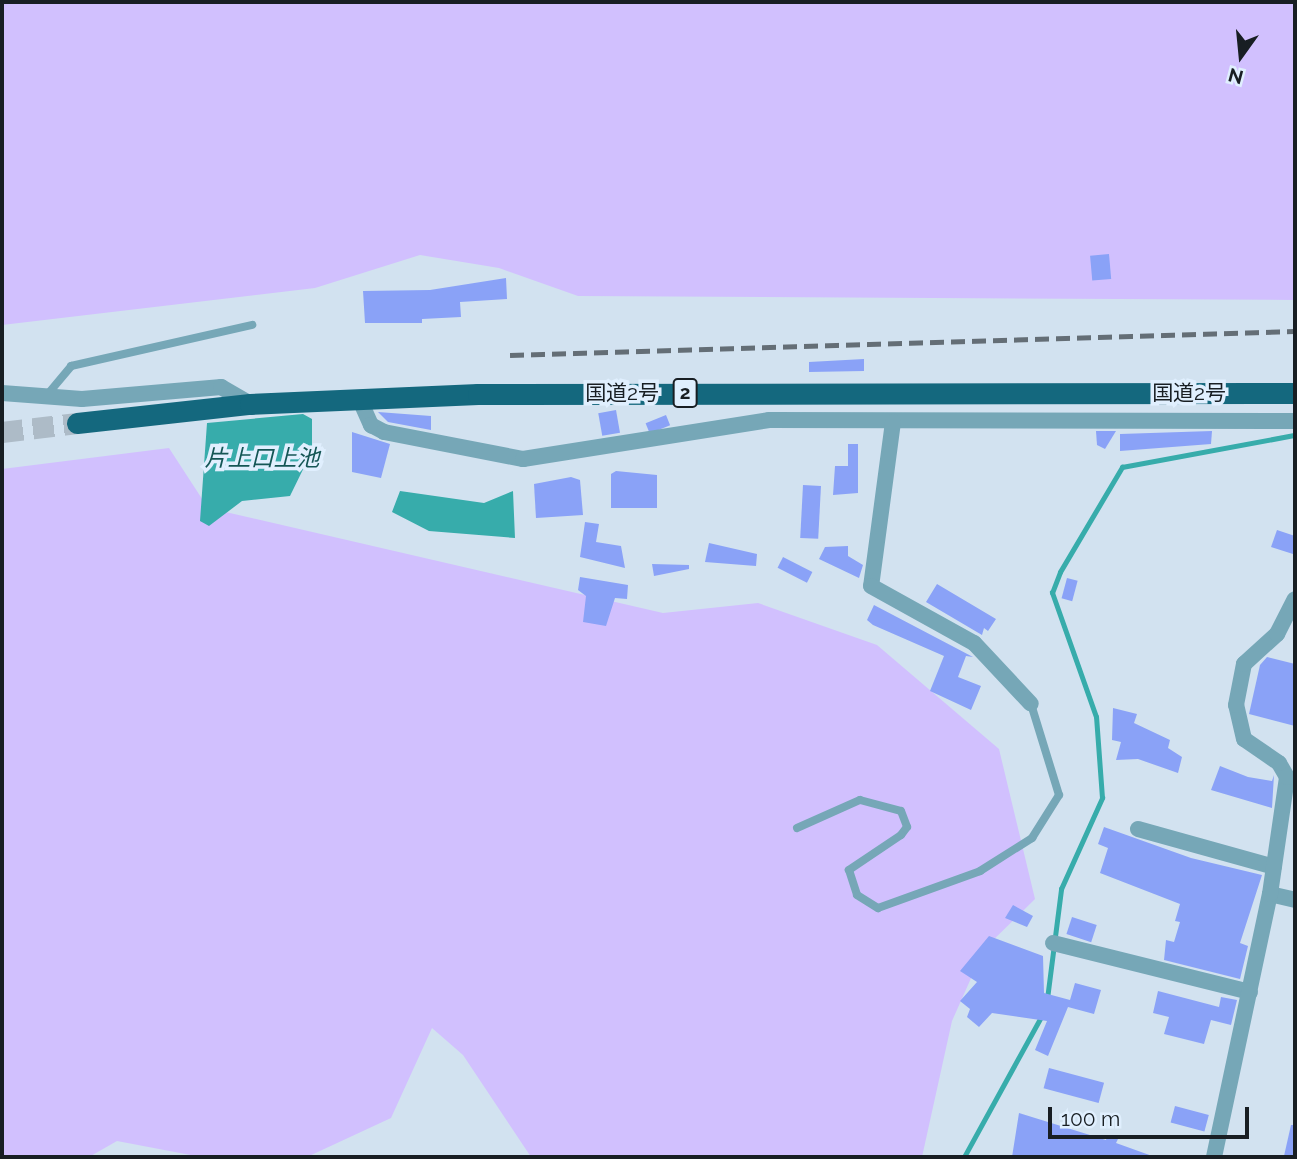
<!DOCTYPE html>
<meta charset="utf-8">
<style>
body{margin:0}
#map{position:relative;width:1297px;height:1159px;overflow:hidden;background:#d2e2f0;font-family:Raleway,"Noto Sans JP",sans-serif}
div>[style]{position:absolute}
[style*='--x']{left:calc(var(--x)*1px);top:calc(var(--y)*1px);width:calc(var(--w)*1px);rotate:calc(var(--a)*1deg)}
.green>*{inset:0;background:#d1c0fe}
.water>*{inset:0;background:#37acab}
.stream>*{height:4.5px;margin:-2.25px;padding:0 2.25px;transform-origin:2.25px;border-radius:2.25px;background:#37acab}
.building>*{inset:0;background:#8aa2f7;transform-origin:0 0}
.trunk-tunnel>*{height:21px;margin-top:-10.5px;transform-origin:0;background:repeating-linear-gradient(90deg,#adbbc7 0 21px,transparent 0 31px)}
.service>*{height:8px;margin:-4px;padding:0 4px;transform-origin:4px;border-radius:4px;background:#76a7b7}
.minor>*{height:16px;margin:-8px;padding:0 8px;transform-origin:8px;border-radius:8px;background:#76a7b7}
.trunk>*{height:21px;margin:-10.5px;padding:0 10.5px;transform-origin:10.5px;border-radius:10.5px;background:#14687e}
.rail>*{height:4.5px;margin-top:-2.25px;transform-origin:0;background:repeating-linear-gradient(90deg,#646e76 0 14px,transparent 0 21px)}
span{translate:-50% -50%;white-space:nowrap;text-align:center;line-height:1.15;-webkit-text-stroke:7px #e0effe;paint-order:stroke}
.shield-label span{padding:2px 5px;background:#e0effe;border:2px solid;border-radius:5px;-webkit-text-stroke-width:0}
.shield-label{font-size:19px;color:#181e23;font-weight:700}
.street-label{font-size:21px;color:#181e23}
.water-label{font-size:23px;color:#145655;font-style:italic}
.frame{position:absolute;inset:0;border:4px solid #181e23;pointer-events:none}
.north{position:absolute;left:1206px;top:21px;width:70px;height:70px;-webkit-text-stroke:5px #e0effe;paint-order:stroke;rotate:195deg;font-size:19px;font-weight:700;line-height:28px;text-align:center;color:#181e23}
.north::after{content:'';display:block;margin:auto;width:24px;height:32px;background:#181e23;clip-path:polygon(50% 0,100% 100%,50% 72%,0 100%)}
.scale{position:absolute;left:1048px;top:1107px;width:201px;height:32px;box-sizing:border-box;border:4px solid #181e23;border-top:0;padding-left:9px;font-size:21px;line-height:24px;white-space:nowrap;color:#181e23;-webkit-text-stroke:5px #e0effe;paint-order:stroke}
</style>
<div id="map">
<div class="green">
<i style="clip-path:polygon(2px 2px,1295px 2px,1295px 300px,578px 296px,499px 268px,420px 255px,315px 288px,2px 325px)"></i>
<i style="clip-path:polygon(169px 448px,208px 508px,663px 613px,758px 603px,877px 645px,999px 749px,1035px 899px,984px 949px,952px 1021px,922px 1157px,531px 1157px,463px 1055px,432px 1028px,391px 1118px,307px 1157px,201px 1157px,117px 1141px,89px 1157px,2px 1157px,2px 469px)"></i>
</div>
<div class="water">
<i style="clip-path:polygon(303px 414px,312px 419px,312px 451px,290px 496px,242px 501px,209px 526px,200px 521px,207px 423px)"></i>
<i style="clip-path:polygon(400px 491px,484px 503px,513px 491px,515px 538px,429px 531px,392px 512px)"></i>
</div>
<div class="stream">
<i style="--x:1047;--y:999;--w:111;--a:-82.7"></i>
<i style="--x:1061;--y:889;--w:100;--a:-65.7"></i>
<i style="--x:1102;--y:798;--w:81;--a:-94.2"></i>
<i style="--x:1096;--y:717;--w:132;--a:-109.5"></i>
<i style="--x:1052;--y:593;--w:22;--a:-69"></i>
<i style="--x:1060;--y:572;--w:122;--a:-59.4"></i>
<i style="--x:1122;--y:467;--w:176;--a:-10.5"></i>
<i style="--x:964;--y:1157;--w:160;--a:-61.2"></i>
</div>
<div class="building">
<i style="left:1109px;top:254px;width:25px;height:19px;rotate:85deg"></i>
<i style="clip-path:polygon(506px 278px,507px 299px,460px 302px,461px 317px,422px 319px,422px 323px,365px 323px,363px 291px,430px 290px)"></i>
<i style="clip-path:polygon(864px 359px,864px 371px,809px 372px,809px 362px)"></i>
<i style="left:616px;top:410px;width:23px;height:18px;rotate:80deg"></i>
<i style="clip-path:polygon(378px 412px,431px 416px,431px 430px,388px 422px)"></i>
<i style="left:666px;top:415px;width:11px;height:22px;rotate:68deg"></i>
<i style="clip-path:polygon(1096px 431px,1116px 431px,1105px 449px,1097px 445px)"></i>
<i style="clip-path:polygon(1212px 431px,1211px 444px,1120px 451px,1120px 434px)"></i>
<i style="clip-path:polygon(352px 432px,390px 444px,381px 478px,352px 472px)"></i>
<i style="clip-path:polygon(848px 444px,858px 444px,858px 493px,833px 495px,835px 466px,848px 466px)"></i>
<i style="clip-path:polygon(616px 471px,657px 475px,657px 508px,611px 508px,611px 474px)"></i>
<i style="clip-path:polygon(571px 477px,580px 480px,583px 515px,536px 518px,534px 484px)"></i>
<i style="left:803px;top:485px;width:18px;height:53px;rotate:3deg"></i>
<i style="clip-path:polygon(585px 522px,599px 524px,596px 542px,621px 546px,625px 568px,580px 557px)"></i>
<i style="clip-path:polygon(1277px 530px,1295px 536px,1293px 554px,1271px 547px)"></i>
<i style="clip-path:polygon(709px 543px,757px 554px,756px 566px,705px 562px)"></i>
<i style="clip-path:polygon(848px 546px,848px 556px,863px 565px,859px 578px,819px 559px,825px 547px)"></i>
<i style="left:783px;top:557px;width:33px;height:12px;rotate:27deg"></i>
<i style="clip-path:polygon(652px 564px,689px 565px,689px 569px,654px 576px)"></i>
<i style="clip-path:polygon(580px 577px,628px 585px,627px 599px,615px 598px,606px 626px,583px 622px,586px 596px,578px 590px)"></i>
<i style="left:1067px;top:578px;width:11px;height:21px;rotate:15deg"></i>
<i style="clip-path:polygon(937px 584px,996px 619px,988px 631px,984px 628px,982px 635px,926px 602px)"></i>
<i style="clip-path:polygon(874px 605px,973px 657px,966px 656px,958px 677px,981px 686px,971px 710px,930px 691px,944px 656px,873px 625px,867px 620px)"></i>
<i style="clip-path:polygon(1267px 657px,1295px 664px,1295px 726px,1249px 714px,1260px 665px)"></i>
<i style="clip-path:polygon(1113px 708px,1137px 714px,1134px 723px,1170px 740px,1168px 748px,1182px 757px,1178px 773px,1138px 759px,1116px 760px,1121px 742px,1112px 740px)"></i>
<i style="clip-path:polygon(1220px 766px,1248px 777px,1272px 781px,1274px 775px,1272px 808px,1211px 790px)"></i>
<i style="clip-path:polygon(1104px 827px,1191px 858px,1262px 875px,1240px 943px,1248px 946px,1240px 979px,1164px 960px,1166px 940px,1174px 942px,1180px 922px,1175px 921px,1180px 904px,1100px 873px,1108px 848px,1098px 844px)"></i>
<i style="clip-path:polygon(1013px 905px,1033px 916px,1027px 927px,1005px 918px)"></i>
<i style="left:1072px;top:917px;width:26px;height:18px;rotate:18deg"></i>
<i style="clip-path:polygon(989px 936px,1043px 956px,1044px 993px,1070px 1000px,1075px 983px,1101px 990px,1094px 1014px,1068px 1007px,1048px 1056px,1035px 1050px,1047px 1021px,992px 1013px,979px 1027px,967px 1017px,970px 1009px,960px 1001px,977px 982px,960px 971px)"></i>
<i style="clip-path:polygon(1158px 991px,1219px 1007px,1221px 997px,1237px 1000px,1231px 1025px,1211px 1020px,1204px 1044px,1164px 1034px,1169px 1017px,1153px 1013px)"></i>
<i style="left:1049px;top:1068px;width:57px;height:21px;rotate:15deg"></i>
<i style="left:1175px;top:1106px;width:35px;height:17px;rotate:15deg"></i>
<i style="clip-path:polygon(1019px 1113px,1106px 1140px,1107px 1136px,1118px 1139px,1116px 1143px,1155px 1157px,1012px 1157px)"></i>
<i style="clip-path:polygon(1291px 1125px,1295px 1125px,1295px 1157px,1284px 1156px)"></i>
</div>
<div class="trunk-tunnel">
<i style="--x:2;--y:432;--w:76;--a:-6.8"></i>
</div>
<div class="service">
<i style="--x:47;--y:395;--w:38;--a:-50"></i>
<i style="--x:71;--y:366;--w:186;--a:-12.8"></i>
<i style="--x:797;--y:828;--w:69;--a:-24"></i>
<i style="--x:860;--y:800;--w:42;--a:15"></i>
<i style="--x:901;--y:811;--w:17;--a:69"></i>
<i style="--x:907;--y:827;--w:10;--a:127"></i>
<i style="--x:901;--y:835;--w:63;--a:146.1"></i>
<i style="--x:849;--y:870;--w:26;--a:72"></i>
<i style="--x:857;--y:895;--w:25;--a:32"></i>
<i style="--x:878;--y:908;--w:109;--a:-19.9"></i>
<i style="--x:980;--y:871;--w:62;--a:-32.4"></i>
<i style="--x:1032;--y:838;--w:51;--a:-57.9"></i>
<i style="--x:1059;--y:795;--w:95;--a:-107.1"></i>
</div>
<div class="minor">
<i style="--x:2;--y:393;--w:80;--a:4.3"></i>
<i style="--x:82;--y:399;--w:140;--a:-4.9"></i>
<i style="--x:221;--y:387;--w:34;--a:30"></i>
<i style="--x:359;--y:398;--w:30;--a:66"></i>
<i style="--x:371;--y:425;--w:15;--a:28"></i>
<i style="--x:384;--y:432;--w:142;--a:11"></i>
<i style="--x:523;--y:459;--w:249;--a:-9"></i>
<i style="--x:769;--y:420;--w:526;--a:0.11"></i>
<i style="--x:893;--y:422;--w:165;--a:97.6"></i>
<i style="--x:871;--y:586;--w:118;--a:29"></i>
<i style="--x:974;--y:643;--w:83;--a:46.9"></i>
<i style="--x:1138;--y:829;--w:141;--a:15.6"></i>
<i style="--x:1270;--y:894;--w:26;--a:13"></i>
<i style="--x:1053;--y:943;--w:203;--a:14"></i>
<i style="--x:1214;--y:1157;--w:269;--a:-78"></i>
<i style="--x:1270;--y:894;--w:118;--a:-81.7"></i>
<i style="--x:1287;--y:777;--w:16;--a:-120"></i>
<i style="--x:1279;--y:763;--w:42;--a:-145.6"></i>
<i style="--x:1244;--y:739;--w:35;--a:-103"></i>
<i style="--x:1236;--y:705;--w:42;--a:-79"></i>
<i style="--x:1244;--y:664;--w:45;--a:-42.3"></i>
<i style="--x:1277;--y:634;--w:39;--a:-63"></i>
</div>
<div class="trunk">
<i style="--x:77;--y:423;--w:174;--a:-6.3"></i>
<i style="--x:250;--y:404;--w:228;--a:-2.5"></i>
<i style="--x:478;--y:394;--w:817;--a:-0.07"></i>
</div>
<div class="rail">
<i style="--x:510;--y:355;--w:785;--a:-1.75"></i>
</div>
<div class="shield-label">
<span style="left:685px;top:393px">2</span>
</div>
<div class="street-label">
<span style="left:622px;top:393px">国道2号</span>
<span style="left:1189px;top:393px">国道2号</span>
</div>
<div class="water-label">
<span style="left:262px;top:458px">片上口上池</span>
</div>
<div class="frame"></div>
<div class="north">N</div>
<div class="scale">100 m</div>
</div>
